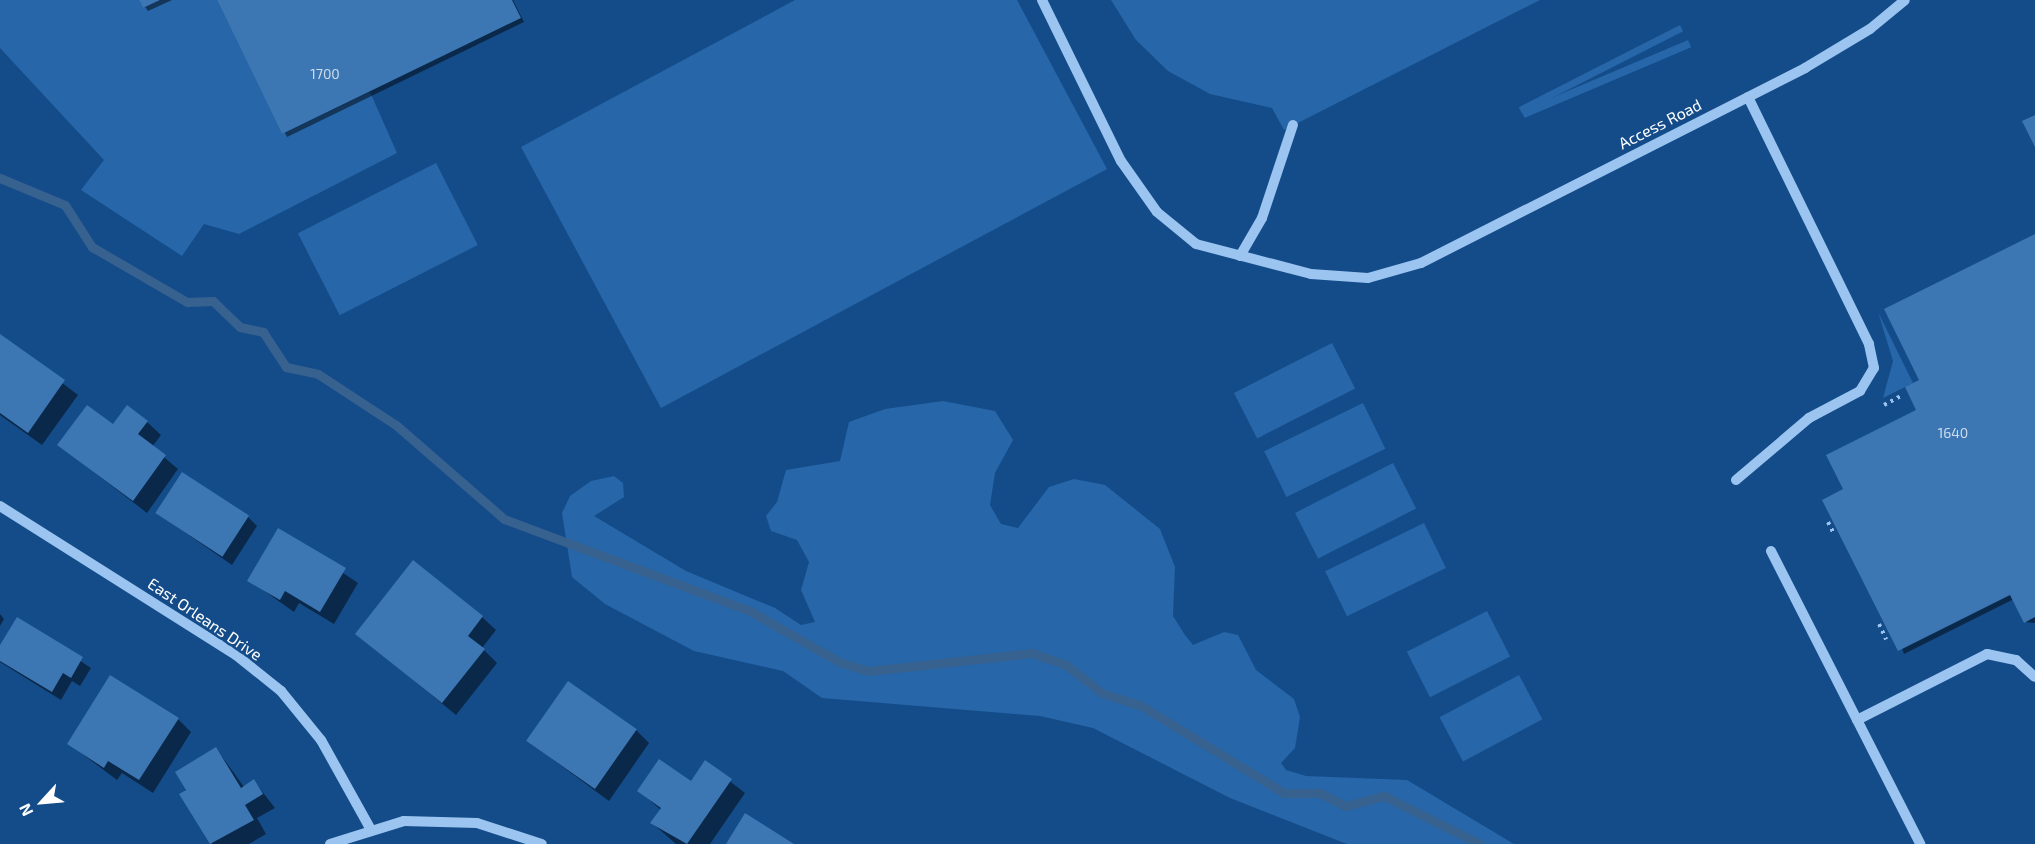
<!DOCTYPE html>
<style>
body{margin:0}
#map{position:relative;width:2035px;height:844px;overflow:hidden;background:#144c8a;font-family:"Exo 2",sans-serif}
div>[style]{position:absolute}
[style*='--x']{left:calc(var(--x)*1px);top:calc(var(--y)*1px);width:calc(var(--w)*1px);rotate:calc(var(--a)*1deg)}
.green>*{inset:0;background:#2666a9;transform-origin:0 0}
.shadow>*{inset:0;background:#0007}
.stream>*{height:9px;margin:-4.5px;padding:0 4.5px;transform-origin:4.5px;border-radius:4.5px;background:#37618f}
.building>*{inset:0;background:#3c76b3;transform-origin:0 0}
.path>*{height:4px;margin-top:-2px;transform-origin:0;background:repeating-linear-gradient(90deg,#9bc5f0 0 3px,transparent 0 7.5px)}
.minor>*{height:10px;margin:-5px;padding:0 5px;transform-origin:5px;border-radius:5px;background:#9bc5f0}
span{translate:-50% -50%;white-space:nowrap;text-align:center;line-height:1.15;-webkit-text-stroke:5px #144c8a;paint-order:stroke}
.number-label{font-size:14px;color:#ceddec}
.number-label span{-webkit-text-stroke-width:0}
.street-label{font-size:16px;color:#fff}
.north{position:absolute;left:12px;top:772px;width:60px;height:60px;-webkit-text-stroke:4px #144c8a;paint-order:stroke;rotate:244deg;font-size:16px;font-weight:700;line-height:24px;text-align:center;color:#fff}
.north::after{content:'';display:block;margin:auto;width:21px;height:27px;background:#fff;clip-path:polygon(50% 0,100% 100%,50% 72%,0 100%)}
</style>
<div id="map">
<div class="green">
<i style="clip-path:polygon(0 0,139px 0,143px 8px,160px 0,217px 0,282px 134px,370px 92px,397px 153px,239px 234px,204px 224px,182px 256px,81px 190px,104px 160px,0 48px)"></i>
<i style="clip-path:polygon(795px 0,1017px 0,1107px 169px,661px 408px,521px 147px)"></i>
<i style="clip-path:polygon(1111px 0,1540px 0,1284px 130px,1272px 108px,1210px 94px,1168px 71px,1136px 40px)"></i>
<i style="left:1680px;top:25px;width:7px;height:181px;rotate:63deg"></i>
<i style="left:1688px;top:40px;width:8px;height:181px;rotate:67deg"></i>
<i style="left:436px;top:163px;width:92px;height:155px;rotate:63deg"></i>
<i style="clip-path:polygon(1878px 312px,1913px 383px,1883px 398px,1893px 361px)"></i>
<i style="left:1332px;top:343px;width:51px;height:110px;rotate:63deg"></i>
<i style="clip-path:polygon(943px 401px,995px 411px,1013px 440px,995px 473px,990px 505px,1001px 524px,1018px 528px,1049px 487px,1074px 479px,1105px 485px,1160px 529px,1175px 567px,1173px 616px,1185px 635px,1193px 645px,1224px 632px,1238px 635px,1256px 670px,1294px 699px,1300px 717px,1295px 748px,1281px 763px,1286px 770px,1306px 776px,1407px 780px,1514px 844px,1347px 844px,1230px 798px,1093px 728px,1040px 716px,822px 698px,783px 671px,694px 651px,605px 604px,572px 577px,562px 513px,570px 496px,591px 481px,614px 476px,623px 483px,624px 497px,594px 516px,686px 571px,775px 608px,801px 625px,815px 622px,801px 590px,809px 562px,797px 540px,771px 531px,766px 516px,777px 502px,786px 470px,840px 461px,849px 422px,885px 409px)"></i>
<i style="left:1363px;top:403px;width:51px;height:110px;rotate:64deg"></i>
<i style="left:1393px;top:463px;width:51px;height:110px;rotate:63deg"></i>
<i style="left:1424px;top:523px;width:50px;height:110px;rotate:64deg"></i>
<i style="left:1487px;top:611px;width:51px;height:90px;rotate:63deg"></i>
<i style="left:1519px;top:675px;width:50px;height:90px;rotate:62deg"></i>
</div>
<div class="shadow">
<i style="clip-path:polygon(140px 0,172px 0,148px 11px)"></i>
<i style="clip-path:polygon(219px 0,513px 0,524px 22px,287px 137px)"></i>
<i style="clip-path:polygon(2035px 235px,2035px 623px,2025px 622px,2014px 599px,1904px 654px,1845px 490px,1918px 411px,1921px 381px)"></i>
<i style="clip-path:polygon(0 336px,78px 395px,42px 445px,0 415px)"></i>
<i style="clip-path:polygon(147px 422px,161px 435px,152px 447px,178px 469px,147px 513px,59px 445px)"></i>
<i style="clip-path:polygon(157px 513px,248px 517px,257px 526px,232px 565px)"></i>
<i style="clip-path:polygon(279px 530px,358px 583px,334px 624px,299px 603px,294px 612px,249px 580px)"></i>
<i style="clip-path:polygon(0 614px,4px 619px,0 626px)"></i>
<i style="clip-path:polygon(482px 617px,496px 630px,482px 648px,497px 663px,456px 715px,357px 634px)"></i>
<i style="clip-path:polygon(17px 619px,91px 668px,80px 686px,72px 681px,61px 700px,0 662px,0 648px)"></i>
<i style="clip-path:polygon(178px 719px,191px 732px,153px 793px,122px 773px,117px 780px,69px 744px)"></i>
<i style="clip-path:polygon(636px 730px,649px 743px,609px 801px,529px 742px)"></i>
<i style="clip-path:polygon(216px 748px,244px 787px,254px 781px,275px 808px,257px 818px,266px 834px,249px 844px,212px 844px,182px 794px)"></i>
<i style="clip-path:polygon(705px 762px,745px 793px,710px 844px,676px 844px,652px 823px,661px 810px,639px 791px,691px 783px)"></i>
</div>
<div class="stream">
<i style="--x:0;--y:178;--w:70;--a:22.6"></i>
<i style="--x:65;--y:205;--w:50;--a:57.3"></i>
<i style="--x:92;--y:247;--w:110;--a:30.1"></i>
<i style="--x:187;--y:302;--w:26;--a:-2"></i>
<i style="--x:213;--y:301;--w:37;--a:44"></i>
<i style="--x:240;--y:327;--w:24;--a:12"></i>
<i style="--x:263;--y:332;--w:42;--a:56.7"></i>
<i style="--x:286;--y:367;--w:33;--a:12"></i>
<i style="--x:318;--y:374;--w:93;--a:33.2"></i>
<i style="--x:396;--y:425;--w:143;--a:41"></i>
<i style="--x:504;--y:519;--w:263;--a:20.5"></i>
<i style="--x:750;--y:611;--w:103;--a:29.8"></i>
<i style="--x:839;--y:662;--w:31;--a:17"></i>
<i style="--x:869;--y:671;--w:164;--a:-6.3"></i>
<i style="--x:1032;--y:653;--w:36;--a:19"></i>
<i style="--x:1066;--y:665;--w:46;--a:37.9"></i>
<i style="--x:1102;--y:693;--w:40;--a:18"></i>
<i style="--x:1140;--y:705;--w:169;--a:31.4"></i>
<i style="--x:1284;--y:793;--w:36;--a:0"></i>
<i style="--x:1320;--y:793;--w:29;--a:27"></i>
<i style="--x:1346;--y:806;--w:39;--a:-15"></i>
<i style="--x:1384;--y:796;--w:107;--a:26.6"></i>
</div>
<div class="building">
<i style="clip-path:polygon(139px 0,160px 0,143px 8px)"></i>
<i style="clip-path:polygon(217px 0,512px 0,521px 18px,282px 134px)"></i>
<i style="clip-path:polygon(2035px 115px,2035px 147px,2022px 121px)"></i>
<i style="clip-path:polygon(2035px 234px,2035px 617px,2024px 623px,2010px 595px,1898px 651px,1822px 500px,1843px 489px,1826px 455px,1916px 410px,1905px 387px,1919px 380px,1884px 309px)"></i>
<i style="clip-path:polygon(0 334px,65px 380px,28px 433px,0 413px)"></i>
<i style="clip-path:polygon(87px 405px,113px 424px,127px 405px,148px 421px,138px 434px,166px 455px,133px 501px,57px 445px)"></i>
<i style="left:182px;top:472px;width:80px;height:49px;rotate:33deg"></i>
<i style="clip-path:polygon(278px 528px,346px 568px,320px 612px,285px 591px,280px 600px,247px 581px)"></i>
<i style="clip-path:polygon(413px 560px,483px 616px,468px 636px,485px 649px,442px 703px,355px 634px)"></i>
<i style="clip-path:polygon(17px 617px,83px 657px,71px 678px,63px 673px,52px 692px,0 661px,0 645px)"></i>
<i style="clip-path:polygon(110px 675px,179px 718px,139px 780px,108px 761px,104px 768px,67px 744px)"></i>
<i style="left:568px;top:681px;width:84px;height:73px;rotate:35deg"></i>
<i style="clip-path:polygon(216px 747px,241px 788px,254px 779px,263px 794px,245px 805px,254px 820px,210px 844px,179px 794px,186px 790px,175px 772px)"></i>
<i style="clip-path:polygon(659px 759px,691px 781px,705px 760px,732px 779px,687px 844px,650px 823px,661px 808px,637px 791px)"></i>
<i style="clip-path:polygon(745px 813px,794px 844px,726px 844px)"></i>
</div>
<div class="path">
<i style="--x:1884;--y:405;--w:19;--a:-28"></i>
<i style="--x:1828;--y:522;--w:11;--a:63"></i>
<i style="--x:1879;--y:624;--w:17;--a:65"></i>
</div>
<div class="minor">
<i style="--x:1042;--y:0;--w:179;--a:63.9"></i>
<i style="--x:1121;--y:161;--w:62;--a:54.8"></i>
<i style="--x:1157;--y:212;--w:50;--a:39.4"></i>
<i style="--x:1196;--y:244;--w:119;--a:14.6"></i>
<i style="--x:1311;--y:274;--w:57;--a:4"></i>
<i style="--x:1368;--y:278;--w:55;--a:-15.8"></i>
<i style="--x:1421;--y:263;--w:431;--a:-26.9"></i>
<i style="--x:1805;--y:68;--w:76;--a:-31"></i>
<i style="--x:1870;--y:29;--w:45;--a:-39.6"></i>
<i style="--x:1240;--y:256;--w:44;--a:-59.9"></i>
<i style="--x:1262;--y:218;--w:98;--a:-71.6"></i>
<i style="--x:1736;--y:480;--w:96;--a:-40.3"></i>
<i style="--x:1809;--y:418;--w:58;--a:-27.9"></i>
<i style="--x:1860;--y:391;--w:27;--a:-59"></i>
<i style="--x:1874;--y:368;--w:25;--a:-102"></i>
<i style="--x:1869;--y:344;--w:275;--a:-116.1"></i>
<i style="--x:0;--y:506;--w:279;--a:32.3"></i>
<i style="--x:236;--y:655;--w:58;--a:38.7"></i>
<i style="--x:281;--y:691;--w:63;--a:50.8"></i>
<i style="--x:321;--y:740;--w:103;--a:60.9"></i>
<i style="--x:1771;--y:551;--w:329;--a:63"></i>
<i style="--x:1857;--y:720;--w:146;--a:-26.9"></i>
<i style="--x:1987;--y:654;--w:30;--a:12"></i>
<i style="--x:2016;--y:660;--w:25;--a:42"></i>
<i style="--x:330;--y:844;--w:77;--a:-17.3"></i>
<i style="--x:404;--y:821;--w:73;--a:1.6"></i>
<i style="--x:477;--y:823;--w:68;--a:17.9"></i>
</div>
<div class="number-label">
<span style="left:325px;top:74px">1700</span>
<span style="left:1953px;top:433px">1640</span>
</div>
<div class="street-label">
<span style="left:1660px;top:124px;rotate:-27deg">Access Road</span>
<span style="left:205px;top:619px;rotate:34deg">East Orleans Drive</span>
</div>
<div class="north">N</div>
</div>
